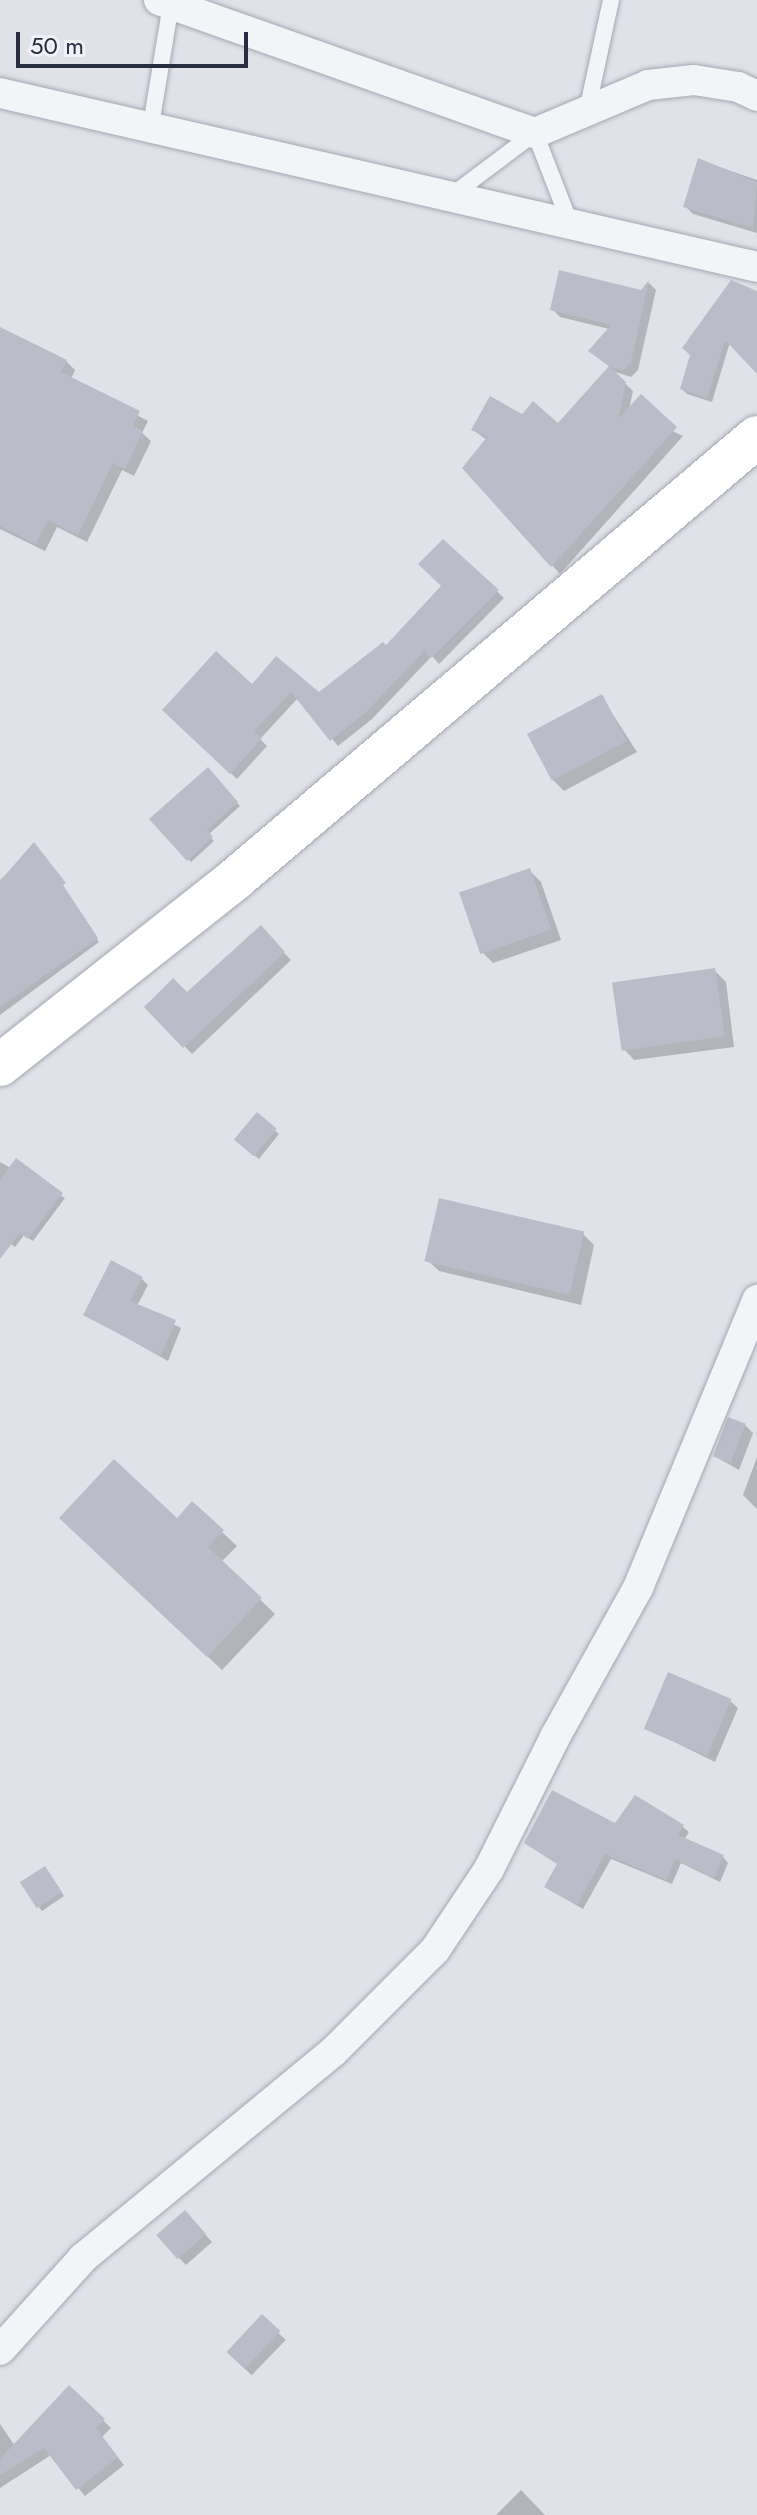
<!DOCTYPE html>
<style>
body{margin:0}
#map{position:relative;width:757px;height:2515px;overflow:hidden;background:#e0e2e9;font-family:Jost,sans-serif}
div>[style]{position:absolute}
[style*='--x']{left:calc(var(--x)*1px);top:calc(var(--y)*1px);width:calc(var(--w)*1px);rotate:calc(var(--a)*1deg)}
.shadow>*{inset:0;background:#0003;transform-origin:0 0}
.building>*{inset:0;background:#babdc9;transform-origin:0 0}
.roads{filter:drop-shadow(0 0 2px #a5a8b3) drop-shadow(0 0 2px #a5a8b3)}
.lane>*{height:16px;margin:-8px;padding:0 8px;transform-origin:8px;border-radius:8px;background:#f3f4f7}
.street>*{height:30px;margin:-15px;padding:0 15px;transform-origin:15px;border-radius:15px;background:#f3f4f7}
.secondary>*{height:42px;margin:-21px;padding:0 21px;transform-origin:21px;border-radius:21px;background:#fff}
span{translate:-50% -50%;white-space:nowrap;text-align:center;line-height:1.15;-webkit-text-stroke:8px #f0f1f7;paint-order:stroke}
.scale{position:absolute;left:16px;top:32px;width:232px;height:36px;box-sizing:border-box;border:4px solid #282d41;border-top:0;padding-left:10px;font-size:24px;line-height:28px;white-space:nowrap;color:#282d41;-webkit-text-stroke:6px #f0f1f7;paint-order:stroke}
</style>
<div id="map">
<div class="shadow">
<i style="clip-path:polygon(699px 160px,757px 180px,757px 233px,693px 214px,686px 207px)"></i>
<i style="clip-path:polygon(649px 283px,656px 290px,638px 370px,631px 377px,612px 371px,633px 391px,629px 410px,683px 436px,560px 574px,465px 468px,487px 440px,473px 430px,523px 417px,559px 426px,611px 368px,590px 351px,609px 329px,560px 317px,552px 309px,642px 292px)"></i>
<i style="clip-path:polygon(757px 294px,757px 371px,730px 342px,712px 402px,687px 394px,682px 389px)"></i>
<i style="clip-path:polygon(0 329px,66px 361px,75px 370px,71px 379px,148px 421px,142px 433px,151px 441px,134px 476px,122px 470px,87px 542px,57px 527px,45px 551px,0 529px)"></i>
<i style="clip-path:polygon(443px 541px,504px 598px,439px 664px,432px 656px,372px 719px,338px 746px,298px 698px,260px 739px,267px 746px,237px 779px,164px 710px,253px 687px,319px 694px,386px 648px,444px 587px)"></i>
<i style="clip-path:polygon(601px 696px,637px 752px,564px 791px,552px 779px)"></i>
<i style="clip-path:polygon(207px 770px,240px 806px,208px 835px,214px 841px,191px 862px,152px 819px)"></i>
<i style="clip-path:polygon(37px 848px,99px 942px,0 1015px,0 880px)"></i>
<i style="clip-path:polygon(529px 870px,541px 882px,561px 940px,493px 963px,482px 952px)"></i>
<i style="clip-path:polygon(260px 928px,291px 960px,192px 1054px,147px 1007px,187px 995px)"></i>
<i style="clip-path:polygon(714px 970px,726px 982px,734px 1047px,634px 1060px,623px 1048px)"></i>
<i style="clip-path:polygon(257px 1115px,279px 1134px,259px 1159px,240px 1144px)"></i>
<i style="clip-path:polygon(0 1162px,65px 1198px,33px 1241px,24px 1235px,15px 1247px,0 1236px)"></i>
<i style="clip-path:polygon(583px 1234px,594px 1245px,581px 1305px,439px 1271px,427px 1260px)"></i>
<i style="clip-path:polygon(141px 1278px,148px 1285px,137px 1306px,181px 1328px,168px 1361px,86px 1315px)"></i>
<i style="clip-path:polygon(745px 1425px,753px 1433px,739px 1470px,714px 1456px)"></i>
<i style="clip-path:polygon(757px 1457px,757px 1509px,743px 1495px)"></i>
<i style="clip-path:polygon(192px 1504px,237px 1546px,221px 1562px,275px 1614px,222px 1670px,76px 1533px,177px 1521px)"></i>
<i style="clip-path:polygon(730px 1701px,738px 1708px,715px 1762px,646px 1728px)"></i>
<i style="clip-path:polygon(635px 1798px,683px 1827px,689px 1832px,684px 1840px,723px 1857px,728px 1863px,720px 1882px,681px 1863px,672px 1884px,611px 1859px,583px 1909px,553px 1892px,547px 1887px,616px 1826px)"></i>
<i style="clip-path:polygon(48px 1872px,64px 1896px,42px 1911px,39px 1907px)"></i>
<i style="clip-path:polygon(192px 2220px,212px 2242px,186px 2265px,178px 2257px)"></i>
<i style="left:262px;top:2317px;width:33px;height:49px;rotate:44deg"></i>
<i style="clip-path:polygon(69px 2388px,111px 2428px,102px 2437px,124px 2465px,85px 2496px,51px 2455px,0 2488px,0 2424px,15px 2446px)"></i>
<i style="clip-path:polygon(521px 2490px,545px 2515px,496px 2515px)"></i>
</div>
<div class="building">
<i style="clip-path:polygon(698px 158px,757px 182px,753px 228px,683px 207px)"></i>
<i style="clip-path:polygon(559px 270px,641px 290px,649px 280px,631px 362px,623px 371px,609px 366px,626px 382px,618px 419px,641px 394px,677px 427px,551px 567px,462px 468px,487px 437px,471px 430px,490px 396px,522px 414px,533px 401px,558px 423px,609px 366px,588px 351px,611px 325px,550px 310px)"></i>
<i style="clip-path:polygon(731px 280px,757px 291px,757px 374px,725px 340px,707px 398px,680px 389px,690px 355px,682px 348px)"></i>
<i style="clip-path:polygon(0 327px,67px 360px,61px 372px,140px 411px,133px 426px,143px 431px,125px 469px,113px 463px,78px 535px,48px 520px,36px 544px,0 526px)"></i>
<i style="clip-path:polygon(443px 539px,499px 590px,431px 658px,424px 651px,366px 712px,330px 741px,291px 692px,254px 731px,262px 738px,230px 774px,162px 710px,216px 651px,252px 684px,276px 656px,319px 692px,383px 642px,386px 645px,441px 586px,418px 564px)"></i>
<i style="left:602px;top:694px;width:53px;height:85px;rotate:62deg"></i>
<i style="clip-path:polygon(208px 767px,238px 802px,207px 830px,213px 837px,187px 861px,149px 819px)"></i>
<i style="clip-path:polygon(34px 842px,66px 883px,63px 885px,98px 938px,0 1007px,0 881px)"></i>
<i style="left:530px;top:868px;width:65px;height:75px;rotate:71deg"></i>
<i style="clip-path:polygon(261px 925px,285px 952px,183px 1048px,144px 1007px,173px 978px,187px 992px)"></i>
<i style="left:715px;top:968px;width:69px;height:104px;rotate:82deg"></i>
<i style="left:257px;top:1112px;width:26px;height:36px;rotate:40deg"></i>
<i style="clip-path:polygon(16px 1158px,63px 1193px,28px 1239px,20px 1233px,0 1259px,0 1180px)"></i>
<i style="left:439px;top:1198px;width:149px;height:65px;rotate:13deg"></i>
<i style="clip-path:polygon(111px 1260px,143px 1277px,130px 1301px,176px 1320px,161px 1356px,83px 1315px)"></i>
<i style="left:728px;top:1417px;width:19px;height:42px;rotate:21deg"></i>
<i style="clip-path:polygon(114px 1459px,177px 1518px,192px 1501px,224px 1530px,208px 1547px,262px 1598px,207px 1657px,59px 1518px)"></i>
<i style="left:668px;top:1672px;width:69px;height:62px;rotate:23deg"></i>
<i style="clip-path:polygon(552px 1790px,615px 1823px,635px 1795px,684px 1825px,678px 1835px,724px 1855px,714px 1878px,675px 1859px,666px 1880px,605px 1854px,577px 1905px,544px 1887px,557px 1864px,524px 1843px)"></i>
<i style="left:45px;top:1866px;width:31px;height:30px;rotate:57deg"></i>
<i style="left:185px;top:2210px;width:32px;height:38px;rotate:49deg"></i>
<i style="left:262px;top:2314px;width:25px;height:52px;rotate:43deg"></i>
<i style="clip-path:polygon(69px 2385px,105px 2419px,96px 2428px,118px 2457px,76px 2490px,44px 2448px,0 2475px,0 2459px)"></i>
</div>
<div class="roads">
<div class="lane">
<i style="--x:587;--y:111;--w:114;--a:-77.8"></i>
<i style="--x:151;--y:125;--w:123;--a:-80.6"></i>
<i style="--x:451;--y:196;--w:105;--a:-36.9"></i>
<i style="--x:535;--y:133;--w:100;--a:68.8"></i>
</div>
<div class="street">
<i style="--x:159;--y:0;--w:399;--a:19.5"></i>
<i style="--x:535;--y:133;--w:123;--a:-23"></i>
<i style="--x:648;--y:85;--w:46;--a:-6.2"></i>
<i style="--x:694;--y:80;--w:45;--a:9"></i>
<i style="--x:738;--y:87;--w:21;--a:25"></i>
<i style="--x:0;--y:93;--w:777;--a:12.94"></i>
<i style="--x:0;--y:2350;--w:124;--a:-47.9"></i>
<i style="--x:83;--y:2258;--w:324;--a:-39.5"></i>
<i style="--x:333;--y:2052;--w:144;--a:-45"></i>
<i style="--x:435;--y:1950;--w:97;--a:-56.3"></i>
<i style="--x:489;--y:1869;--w:148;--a:-63.4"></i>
<i style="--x:555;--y:1737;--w:171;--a:-60.9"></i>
<i style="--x:638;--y:1588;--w:312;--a:-67.5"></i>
</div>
<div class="secondary">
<i style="--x:0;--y:1065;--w:298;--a:-38.3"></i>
<i style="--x:234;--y:880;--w:685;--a:-40.27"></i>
</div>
</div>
<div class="scale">50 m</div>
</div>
